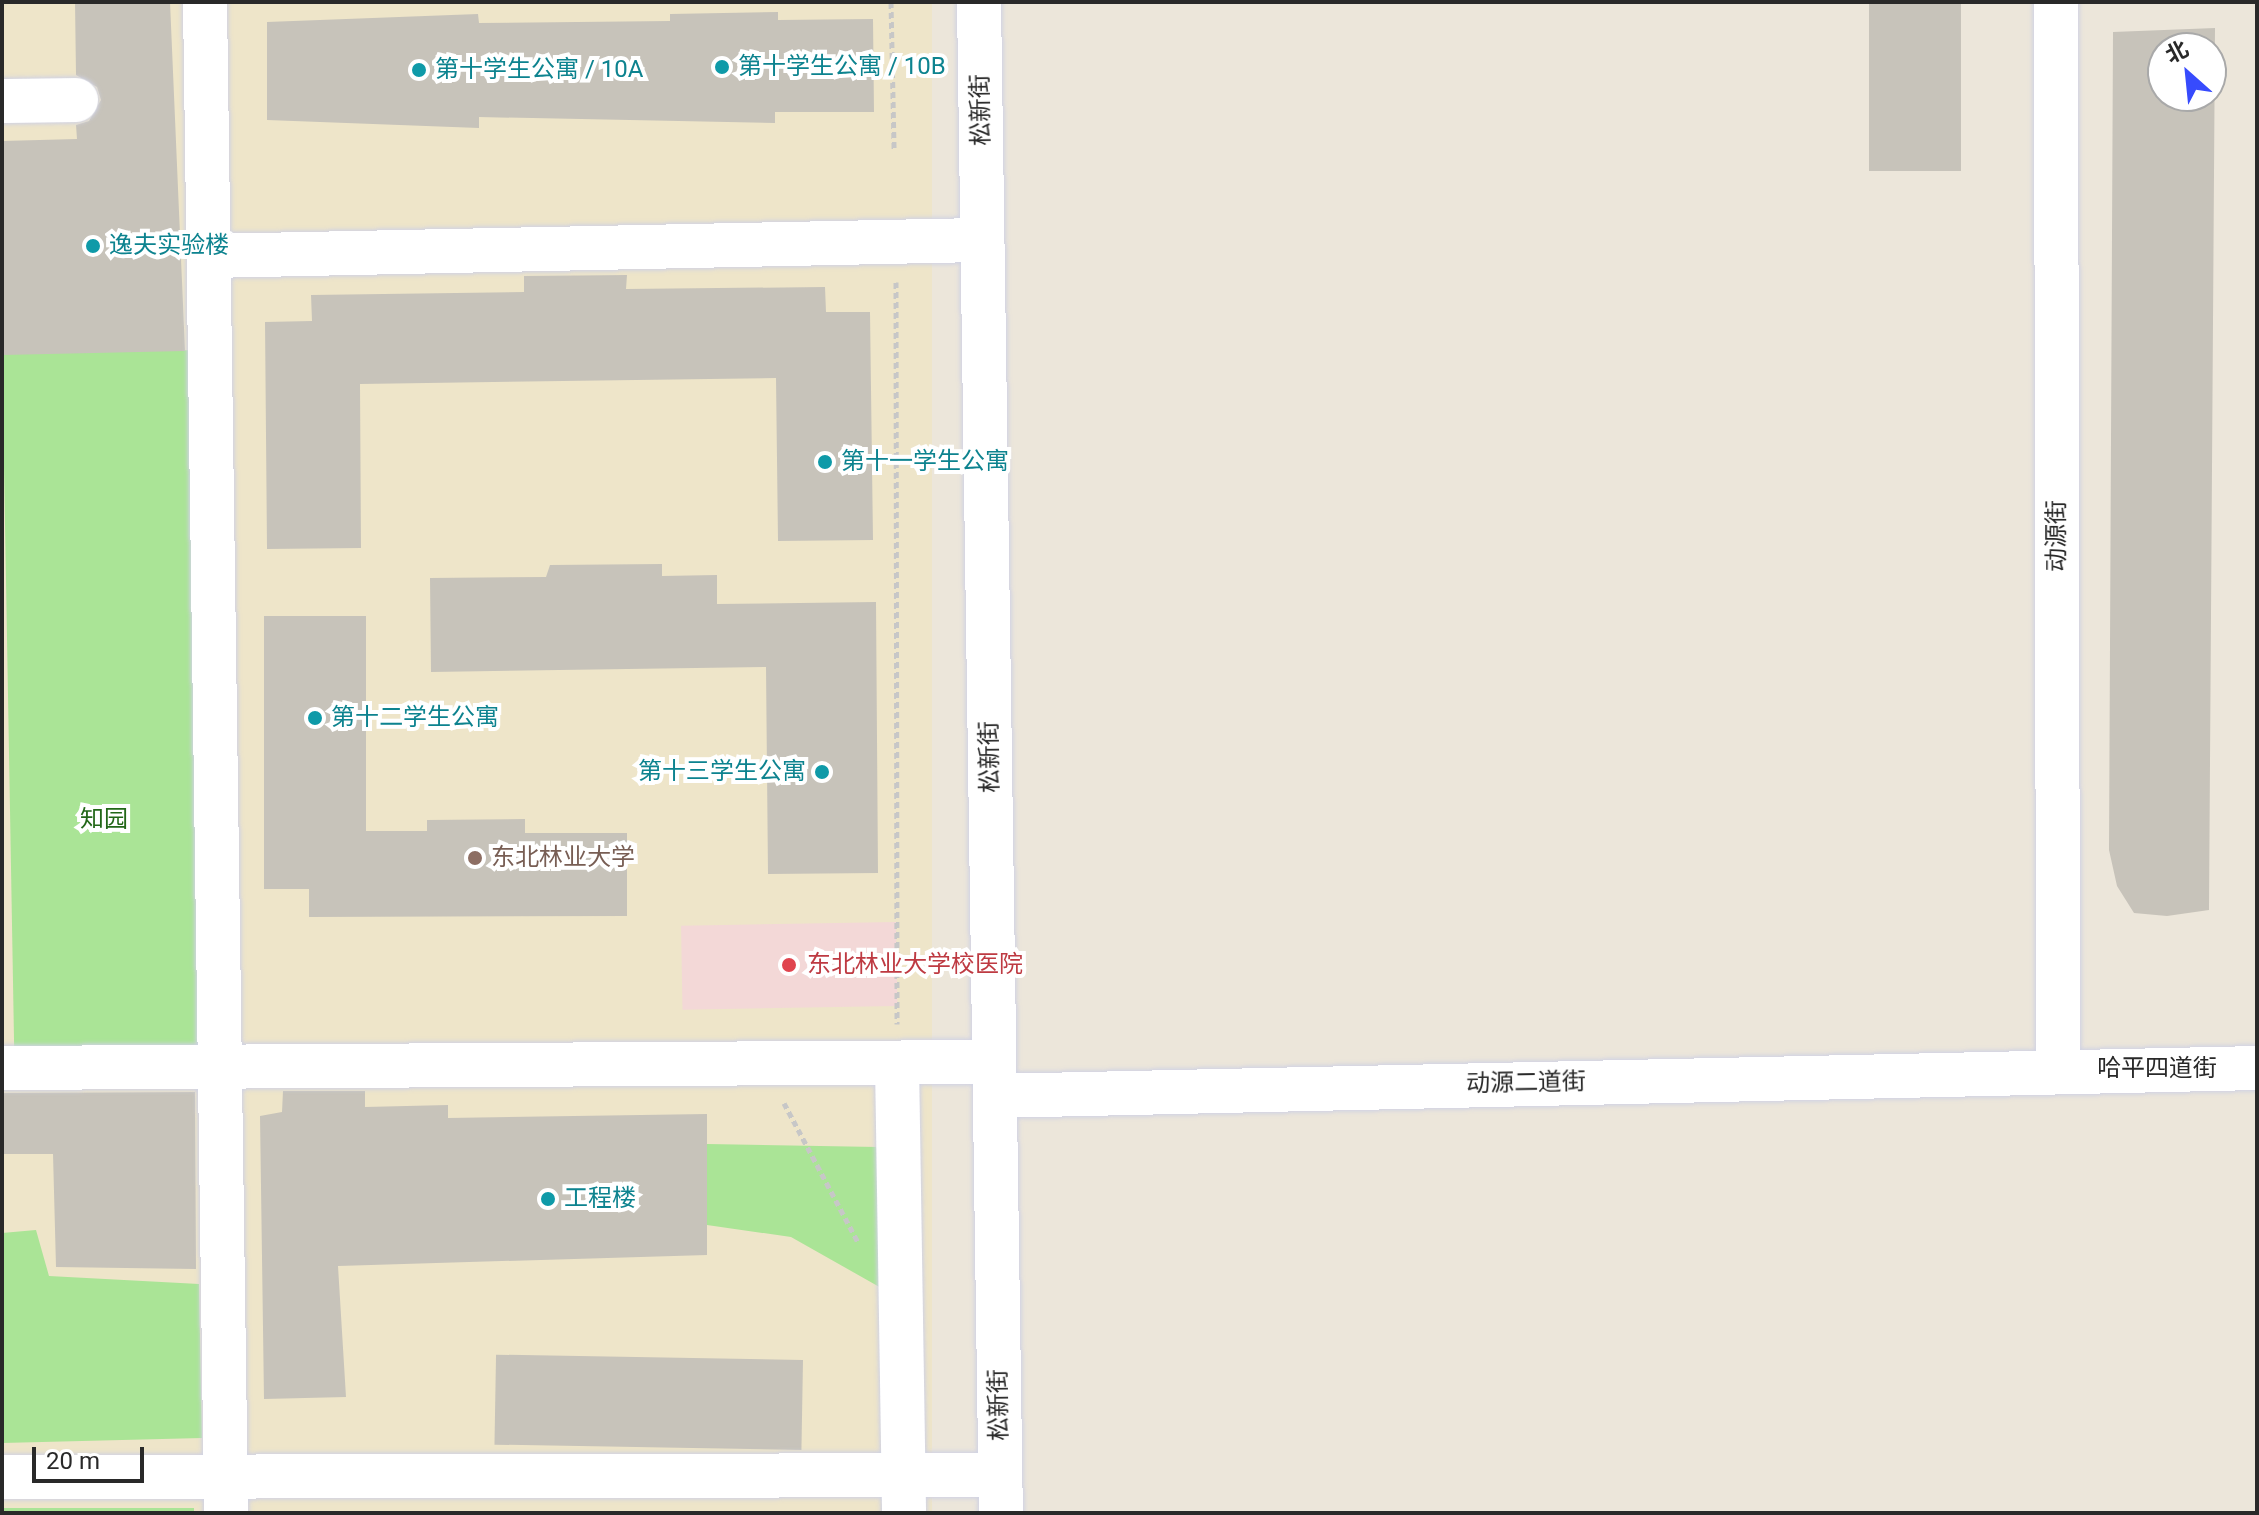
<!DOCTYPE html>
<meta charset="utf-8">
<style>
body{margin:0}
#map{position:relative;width:2259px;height:1515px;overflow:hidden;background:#ece6da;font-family:Roboto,"Noto Sans SC",sans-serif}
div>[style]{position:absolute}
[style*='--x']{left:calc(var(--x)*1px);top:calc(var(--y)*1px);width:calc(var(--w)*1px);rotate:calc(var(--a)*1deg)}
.education>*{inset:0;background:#eee5c9;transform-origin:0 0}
.medical>*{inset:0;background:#f3d8d7;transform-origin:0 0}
.green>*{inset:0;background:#aae496;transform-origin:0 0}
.building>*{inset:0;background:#c7c3ba;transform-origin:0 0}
.path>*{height:5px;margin-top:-2.5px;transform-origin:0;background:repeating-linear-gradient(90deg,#c7c7c7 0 6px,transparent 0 10px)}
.roads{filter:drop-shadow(0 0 2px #d0d2e3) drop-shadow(0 0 2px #d0d2e3)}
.minor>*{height:44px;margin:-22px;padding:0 22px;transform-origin:22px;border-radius:22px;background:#fff}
.tertiary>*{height:44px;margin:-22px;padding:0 22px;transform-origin:22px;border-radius:22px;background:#fff}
.dots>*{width:22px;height:22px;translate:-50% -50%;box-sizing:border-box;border:4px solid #fff;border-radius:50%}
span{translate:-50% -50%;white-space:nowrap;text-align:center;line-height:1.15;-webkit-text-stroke:8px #fff;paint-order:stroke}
.culture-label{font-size:24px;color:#0d838f}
.left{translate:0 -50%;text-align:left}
.right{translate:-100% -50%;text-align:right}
.street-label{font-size:24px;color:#292929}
.park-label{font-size:24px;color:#226718}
.education-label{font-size:24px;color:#785e54}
.health-label{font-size:24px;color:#be3a42}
.frame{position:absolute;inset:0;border:4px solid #292929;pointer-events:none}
.north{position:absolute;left:2147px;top:32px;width:80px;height:80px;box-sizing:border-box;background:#fff;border:2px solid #a9a9a9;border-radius:50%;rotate:333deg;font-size:22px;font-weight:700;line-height:32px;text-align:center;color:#292929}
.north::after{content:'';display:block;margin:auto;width:28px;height:36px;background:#374bfd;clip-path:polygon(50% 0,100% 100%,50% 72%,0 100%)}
.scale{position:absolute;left:32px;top:1447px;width:112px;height:36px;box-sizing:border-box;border:4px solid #292929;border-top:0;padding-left:10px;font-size:24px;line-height:28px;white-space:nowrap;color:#292929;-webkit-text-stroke:6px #fff;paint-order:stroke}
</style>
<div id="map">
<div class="education">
<i style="left:2px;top:2px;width:930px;height:1511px"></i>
</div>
<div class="medical">
<i style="left:896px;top:922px;width:84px;height:215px;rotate:89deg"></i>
</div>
<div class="green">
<i style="left:201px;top:350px;width:696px;height:199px;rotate:89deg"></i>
<i style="clip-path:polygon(707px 1144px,878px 1147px,883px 1289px,791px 1237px,707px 1225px)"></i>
<i style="clip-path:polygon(36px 1230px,49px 1276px,199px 1284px,202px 1438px,2px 1443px,2px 1233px)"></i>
<i style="left:2px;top:1508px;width:192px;height:5px"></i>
</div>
<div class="building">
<i style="clip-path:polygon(75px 2px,170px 2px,185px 351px,2px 355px,2px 141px,77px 139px,76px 125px,89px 121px,101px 100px,97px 87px,76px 75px)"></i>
<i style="left:1869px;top:2px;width:92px;height:169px"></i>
<i style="clip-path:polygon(778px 12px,778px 20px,873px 19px,874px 112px,775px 112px,775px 123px,479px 117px,479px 128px,267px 120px,267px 22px,478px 14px,479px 23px,670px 21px,670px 14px)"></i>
<i style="clip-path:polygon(evenodd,2215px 28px,2209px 910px,2167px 916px,2134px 913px,2117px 886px,2109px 850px,2113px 32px,2215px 28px,2163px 48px,2211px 48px,2211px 96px,2163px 96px,2163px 48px)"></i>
<i style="clip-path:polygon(627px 275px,626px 289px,825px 287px,826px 312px,870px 312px,873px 540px,778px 541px,776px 378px,360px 384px,361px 548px,267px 549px,265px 322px,312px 321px,311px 295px,524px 292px,524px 276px)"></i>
<i style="clip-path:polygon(662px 564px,662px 576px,717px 575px,717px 604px,876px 602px,878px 873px,768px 874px,766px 667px,431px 672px,430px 578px,546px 577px,550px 565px)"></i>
<i style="clip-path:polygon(264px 616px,366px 616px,366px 831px,427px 831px,427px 820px,525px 819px,525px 833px,627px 833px,627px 916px,309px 917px,309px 889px,264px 889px)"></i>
<i style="clip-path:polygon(283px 1091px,365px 1091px,365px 1107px,448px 1105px,448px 1118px,707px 1114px,707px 1255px,338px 1266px,346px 1397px,264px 1399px,260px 1116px,282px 1112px)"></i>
<i style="clip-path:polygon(195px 1092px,196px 1269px,56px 1267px,53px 1154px,2px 1154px,2px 1093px)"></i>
<i style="left:803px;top:1360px;width:90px;height:307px;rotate:91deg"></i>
</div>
<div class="path">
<i style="--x:891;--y:2;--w:149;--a:88.8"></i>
<i style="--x:896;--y:282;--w:742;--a:89.92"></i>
<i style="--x:784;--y:1103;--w:157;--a:62"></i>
</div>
<div class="roads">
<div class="minor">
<i style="--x:205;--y:2;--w:1511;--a:89.2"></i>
<i style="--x:2;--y:101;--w:74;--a:-0.8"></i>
<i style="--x:209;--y:256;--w:773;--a:-1.19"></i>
<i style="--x:897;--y:1063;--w:450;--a:89.1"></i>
<i style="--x:2;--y:1068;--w:992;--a:-0.35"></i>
<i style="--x:2;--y:1477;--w:998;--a:-0.11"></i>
</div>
<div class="tertiary">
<i style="--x:979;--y:2;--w:1511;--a:89.17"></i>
<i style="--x:2056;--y:2;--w:1067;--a:89.89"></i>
<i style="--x:995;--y:1096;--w:1262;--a:-1.27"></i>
</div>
</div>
<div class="dots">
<i style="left:722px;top:67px;background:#0f9aa8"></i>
<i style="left:419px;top:70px;background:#0f9aa8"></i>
<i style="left:93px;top:246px;background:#0f9aa8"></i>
<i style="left:825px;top:462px;background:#0f9aa8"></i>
<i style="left:315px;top:718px;background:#0f9aa8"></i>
<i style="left:822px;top:772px;background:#0f9aa8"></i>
<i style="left:475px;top:858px;background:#8d6e63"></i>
<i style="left:789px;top:965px;background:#e0444e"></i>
<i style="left:548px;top:1199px;background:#0f9aa8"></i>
</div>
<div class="culture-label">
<span class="left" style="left:738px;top:67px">第十学生公寓 / 10B</span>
<span class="left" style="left:435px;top:70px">第十学生公寓 / 10A</span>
<span class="left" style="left:109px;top:246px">逸夫实验楼</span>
<span class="left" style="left:841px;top:462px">第十一学生公寓</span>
<span class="left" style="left:331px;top:718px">第十二学生公寓</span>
<span class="right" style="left:806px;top:772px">第十三学生公寓</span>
<span class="left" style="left:564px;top:1199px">工程楼</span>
</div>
<div class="street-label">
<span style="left:981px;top:110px;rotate:-91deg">松新街</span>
<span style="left:2057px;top:536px;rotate:-90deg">动源街</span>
<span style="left:990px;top:757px;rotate:-91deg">松新街</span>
<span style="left:2157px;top:1069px">哈平四道街</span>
<span style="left:1526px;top:1083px;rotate:-1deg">动源二道街</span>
<span style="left:999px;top:1405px;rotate:-91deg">松新街</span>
</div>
<div class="park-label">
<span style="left:104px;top:820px">知园</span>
</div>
<div class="education-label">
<span class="left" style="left:491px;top:858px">东北林业大学</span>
</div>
<div class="health-label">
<span class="left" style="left:807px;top:965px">东北林业大学校医院</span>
</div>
<div class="frame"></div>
<div class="north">北</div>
<div class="scale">20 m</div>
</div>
